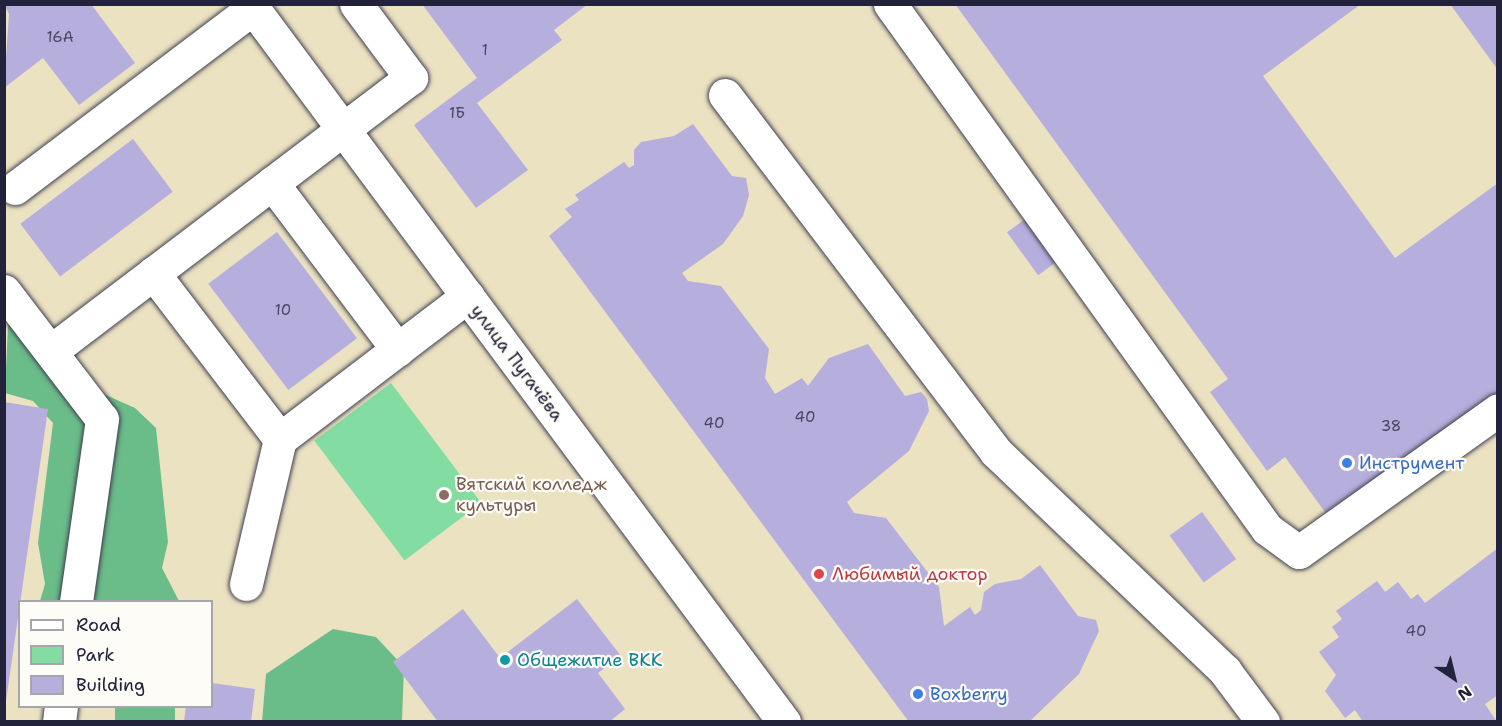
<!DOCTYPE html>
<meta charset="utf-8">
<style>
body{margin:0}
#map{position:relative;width:1502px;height:726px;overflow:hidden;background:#ebe2c2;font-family:"Shantell Sans",sans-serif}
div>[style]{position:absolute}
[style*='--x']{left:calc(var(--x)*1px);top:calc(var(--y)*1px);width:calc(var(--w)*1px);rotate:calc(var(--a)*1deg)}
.green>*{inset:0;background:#83dda3;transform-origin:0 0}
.forest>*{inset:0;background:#6abc89;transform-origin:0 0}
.building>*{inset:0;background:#b6aedc;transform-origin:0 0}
.roads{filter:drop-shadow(0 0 2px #403f4f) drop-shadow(0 0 2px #403f4f)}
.minor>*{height:33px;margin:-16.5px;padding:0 16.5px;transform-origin:16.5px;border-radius:16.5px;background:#fff}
.dots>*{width:16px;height:16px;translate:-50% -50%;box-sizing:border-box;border:3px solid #fdfcf7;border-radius:50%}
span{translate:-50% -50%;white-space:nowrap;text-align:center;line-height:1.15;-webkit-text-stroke:4.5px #fdfcf7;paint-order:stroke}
.number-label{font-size:15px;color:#474563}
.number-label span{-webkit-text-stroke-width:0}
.street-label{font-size:18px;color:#22223b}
.shop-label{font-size:18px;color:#366cbe}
.left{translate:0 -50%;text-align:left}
.education-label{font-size:18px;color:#785e54}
.health-label{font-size:18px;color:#be3a42}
.culture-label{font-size:18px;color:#0d838f}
.frame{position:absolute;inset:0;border:6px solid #22223b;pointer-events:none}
.legend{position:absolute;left:18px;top:600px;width:195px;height:108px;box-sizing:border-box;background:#fdfcf7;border:2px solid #a5a5ac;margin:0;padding:8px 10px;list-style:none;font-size:18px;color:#22223b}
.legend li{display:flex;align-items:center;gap:12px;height:30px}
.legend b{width:30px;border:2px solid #a5a5ac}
.north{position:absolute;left:1424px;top:648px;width:60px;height:60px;-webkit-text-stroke:4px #fdfcf7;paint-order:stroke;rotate:145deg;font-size:16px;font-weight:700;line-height:24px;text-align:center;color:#22223b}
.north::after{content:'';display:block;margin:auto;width:21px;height:27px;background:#22223b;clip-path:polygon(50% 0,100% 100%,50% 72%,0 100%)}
</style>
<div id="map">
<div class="green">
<i style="left:391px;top:383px;width:150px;height:96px;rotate:53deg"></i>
</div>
<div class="forest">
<i style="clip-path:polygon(8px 325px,62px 356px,99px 392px,135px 408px,156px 428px,168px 542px,162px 568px,179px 601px,40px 601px,45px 584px,38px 543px,53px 423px,33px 401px,5px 393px)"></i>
<i style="clip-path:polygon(333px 629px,376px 637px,404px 667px,402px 721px,262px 722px,266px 674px)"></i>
<i style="left:115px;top:707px;width:60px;height:14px"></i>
</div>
<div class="building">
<i style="clip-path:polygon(4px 4px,91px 4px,135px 63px,79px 105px,43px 58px,4px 88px,9px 14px)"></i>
<i style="clip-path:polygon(422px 4px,588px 4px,554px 30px,562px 40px,477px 103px,528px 170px,476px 208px,414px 125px,477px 78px)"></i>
<i style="clip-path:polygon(955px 4px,1361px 4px,1263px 76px,1395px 258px,1498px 183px,1498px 397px,1330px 519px,1285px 457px,1267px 471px,1210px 392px,1228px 379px)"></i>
<i style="clip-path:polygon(1450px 4px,1498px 4px,1498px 70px)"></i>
<i style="clip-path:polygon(693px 124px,732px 176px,746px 178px,749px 195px,743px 216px,723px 244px,682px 273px,688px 281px,721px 286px,769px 349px,765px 378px,775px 394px,802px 378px,808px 386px,829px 358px,868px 344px,905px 396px,921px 392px,927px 399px,929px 411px,909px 451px,847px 502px,854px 513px,886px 518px,939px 587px,944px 626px,970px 607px,975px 615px,981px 610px,984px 592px,995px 584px,1021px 579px,1040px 565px,1078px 616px,1096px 620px,1099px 631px,1079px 674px,1029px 722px,909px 722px,549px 236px,572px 217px,565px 209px,579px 200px,575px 195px,624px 162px,629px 168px,634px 165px,634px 150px,641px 142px,674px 136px)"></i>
<i style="left:133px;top:139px;width:66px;height:141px;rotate:53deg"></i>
<i style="left:1028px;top:217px;width:53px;height:26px;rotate:54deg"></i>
<i style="left:277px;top:232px;width:133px;height:86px;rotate:53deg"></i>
<i style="clip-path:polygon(4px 402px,48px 409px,6px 701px,4px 701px)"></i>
<i style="left:1202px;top:512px;width:58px;height:40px;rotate:54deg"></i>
<i style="clip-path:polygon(1498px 548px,1498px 695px,1485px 704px,1497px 722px,1363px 722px,1355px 710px,1345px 718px,1325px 691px,1336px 675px,1319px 652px,1339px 637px,1332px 627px,1342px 619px,1336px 611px,1377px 581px,1385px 592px,1398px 582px,1411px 599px,1418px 594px,1425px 603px)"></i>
<i style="clip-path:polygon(577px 599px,621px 656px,598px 673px,625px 709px,609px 722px,438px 722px,393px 662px,463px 609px,500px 658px)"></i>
<i style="clip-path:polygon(212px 683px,255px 689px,251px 722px,184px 722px,186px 706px,212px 706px)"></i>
</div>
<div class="roads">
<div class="minor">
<i style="--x:250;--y:4;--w:895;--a:53.36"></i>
<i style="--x:890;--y:4;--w:646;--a:54.32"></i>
<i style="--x:1267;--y:529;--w:39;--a:36"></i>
<i style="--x:1299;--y:552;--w:244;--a:-35.5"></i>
<i style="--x:725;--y:95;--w:448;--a:52.8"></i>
<i style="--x:996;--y:452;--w:317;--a:43.7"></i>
<i style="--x:1225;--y:671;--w:64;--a:53.3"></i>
<i style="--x:272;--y:183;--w:209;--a:53"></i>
<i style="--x:15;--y:188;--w:298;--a:-37.1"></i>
<i style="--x:153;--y:273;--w:209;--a:52.6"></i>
<i style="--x:280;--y:439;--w:236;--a:-37.3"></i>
<i style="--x:4;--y:291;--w:161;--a:52.6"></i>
<i style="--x:102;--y:419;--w:185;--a:98.1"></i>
<i style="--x:51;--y:351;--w:452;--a:-37.2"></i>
<i style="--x:411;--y:78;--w:92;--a:-126.6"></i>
<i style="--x:246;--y:584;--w:149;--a:-76.8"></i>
<i style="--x:59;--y:722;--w:16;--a:-83"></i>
</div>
</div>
<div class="dots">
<i style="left:1347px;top:463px;background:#3f7fe0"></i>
<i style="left:444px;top:495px;background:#8d6e63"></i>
<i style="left:819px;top:574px;background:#e0444e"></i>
<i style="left:505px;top:660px;background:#0f9aa8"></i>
<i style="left:918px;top:694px;background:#3f7fe0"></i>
</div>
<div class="number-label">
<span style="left:60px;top:38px">16А</span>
<span style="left:485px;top:51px">1</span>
<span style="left:457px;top:114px">1Б</span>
<span style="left:283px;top:311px">10</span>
<span style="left:805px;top:418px">40</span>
<span style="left:714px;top:424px">40</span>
<span style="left:1391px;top:427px">38</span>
<span style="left:1416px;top:632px">40</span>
</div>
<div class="street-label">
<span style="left:517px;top:363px;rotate:53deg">улица Пугачёва</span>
</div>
<div class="shop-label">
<span class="left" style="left:1359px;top:463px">Инструмент</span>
<span class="left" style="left:930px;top:694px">Boxberry</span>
</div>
<div class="education-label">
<span class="left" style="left:456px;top:495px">Вятский колледж<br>культуры</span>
</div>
<div class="health-label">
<span class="left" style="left:832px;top:574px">Любимый доктор</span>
</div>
<div class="culture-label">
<span class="left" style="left:517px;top:660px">Общежитие ВКК</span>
</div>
<div class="frame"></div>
<ul class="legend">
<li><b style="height:8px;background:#fff"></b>Road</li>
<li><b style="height:16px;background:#83dda3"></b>Park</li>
<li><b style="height:16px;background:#b6aedc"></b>Building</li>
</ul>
<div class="north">N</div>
</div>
